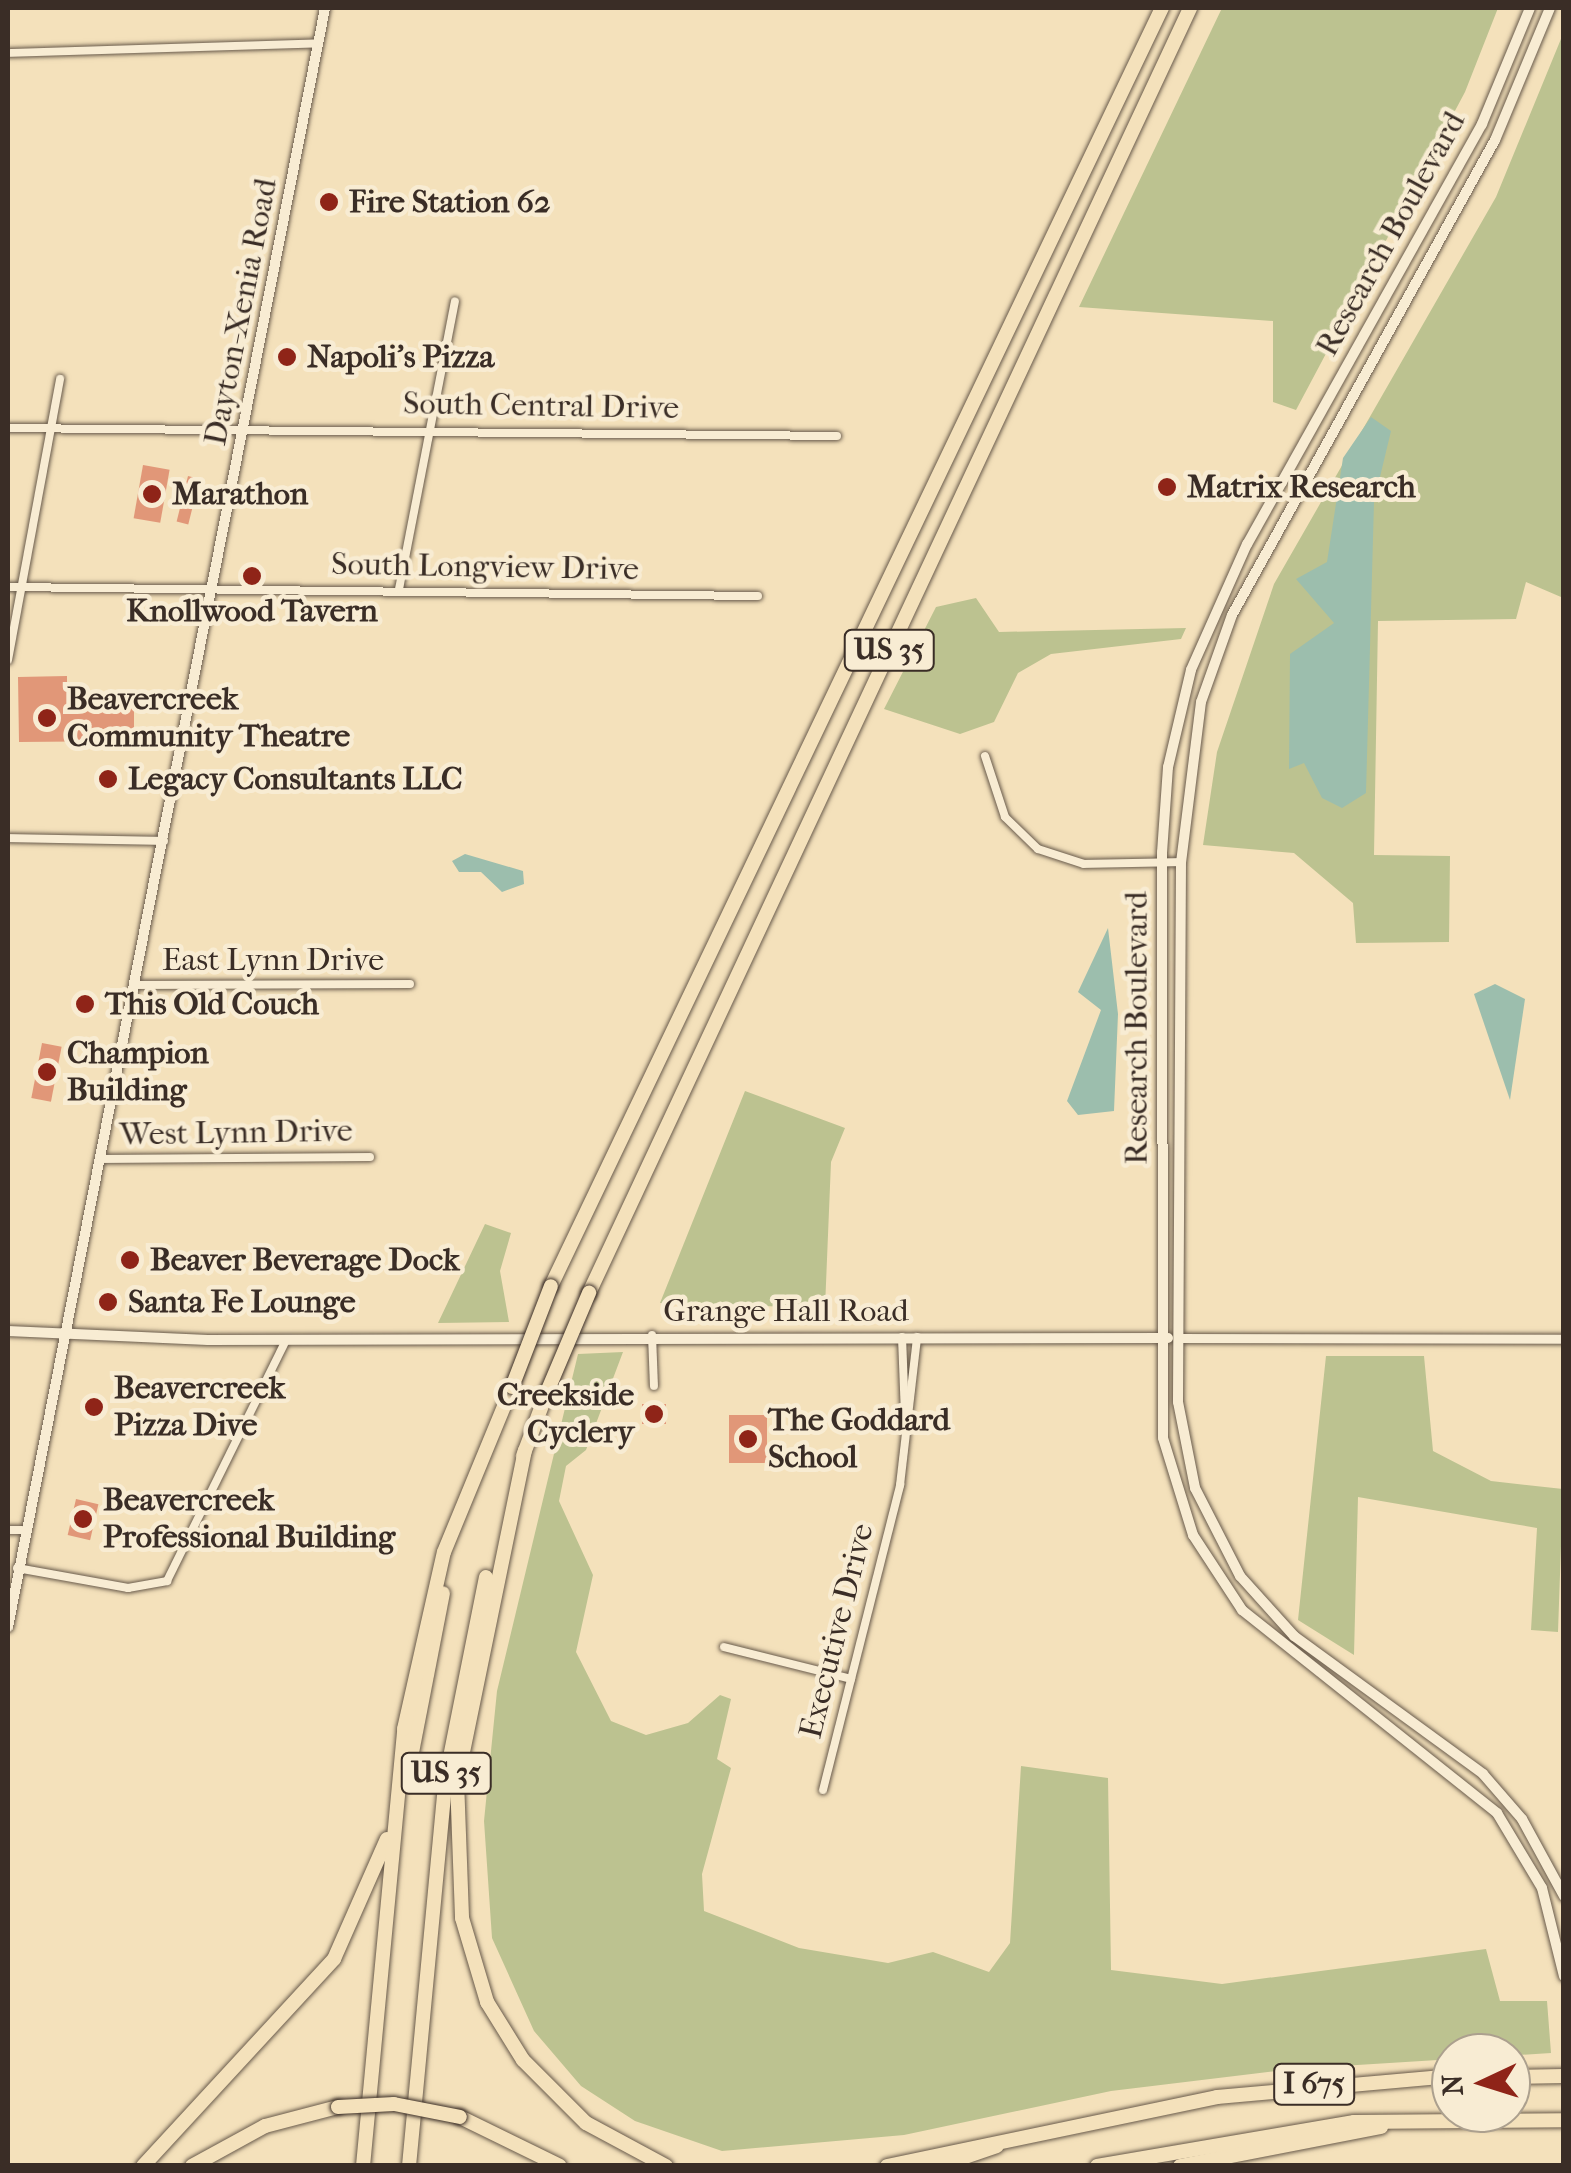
<!DOCTYPE html>
<style>
body{margin:0}
#map{position:relative;width:1571px;height:2173px;overflow:hidden;background:#f4e1bb;font-family:"IM FELL French Canon",serif}
div>[style]{position:absolute}
[style*='--x']{left:calc(var(--x)*1px);top:calc(var(--y)*1px);width:calc(var(--w)*1px);rotate:calc(var(--a)*1deg)}
.green>*{inset:0;background:#bcc290}
.water>*{inset:0;background:#9cbead}
.building>*{inset:0;background:#e19778;transform-origin:0 0}
.roads{filter:drop-shadow(0 0 2px #685a4b) drop-shadow(0 0 2px #685a4b)}
.minor>*{height:8px;margin:-4px;padding:0 4px;transform-origin:4px;border-radius:4px;background:#f8ecd3}
.tertiary>*{height:9px;margin:-4.5px;padding:0 4.5px;transform-origin:4.5px;border-radius:4.5px;background:#f8ecd3}
.secondary>*{height:10px;margin:-5px;padding:0 5px;transform-origin:5px;border-radius:5px;background:#f8ecd3}
.motorway>*{height:14px;margin:-7px;padding:0 7px;transform-origin:7px;border-radius:7px;background:#f4e1bb}
.bridges{filter:drop-shadow(0 0 2px #3a2d26) drop-shadow(0 0 2px #3a2d26)}
.motorway-bridge>*{height:14px;margin:-7px;padding:0 7px;transform-origin:7px;border-radius:7px;background:#f4e1bb}
.dots>*{width:28px;height:28px;translate:-50% -50%;box-sizing:border-box;border:5px solid #f8ecd3;border-radius:50%}
span{translate:-50% -50%;white-space:nowrap;text-align:center;line-height:1.15;-webkit-text-stroke:9px #f8ecd3;paint-order:stroke}
.shield-label span{padding:2px 8px;background:#f8ecd3;border:2px solid;border-radius:8px;-webkit-text-stroke-width:0}
.shield-label{font-size:30px;color:#3a2d26;font-weight:700}
.poi-label{font-size:32px;color:#3a2d26;font-weight:700}
.left{translate:0 -50%;text-align:left}
.right{translate:-100% -50%;text-align:right}
.street-label{font-size:32px;color:#3a2d26}
.frame{position:absolute;inset:0;border:10px solid #3a2d26;pointer-events:none}
.north{position:absolute;left:1431px;top:2033px;width:100px;height:100px;box-sizing:border-box;background:#f8ecd3;border:2px solid #aca08e;border-radius:50%;rotate:266deg;font-size:28px;font-weight:700;line-height:40px;text-align:center;color:#3a2d26}
.north::after{content:'';display:block;margin:auto;width:35px;height:45px;background:#8f2418;clip-path:polygon(50% 0,100% 100%,50% 72%,0 100%)}
</style>
<div id="map">
<div class="green">
<i style="clip-path:polygon(1222px 8px,1498px 8px,1465px 92px,1296px 410px,1273px 402px,1273px 321px,1079px 307px)"></i>
<i style="clip-path:polygon(1563px 34px,1563px 631px,1561px 597px,1526px 582px,1516px 619px,1378px 621px,1374px 855px,1450px 856px,1449px 942px,1356px 943px,1353px 903px,1294px 853px,1203px 845px,1217px 752px,1274px 584px,1496px 197px)"></i>
<i style="clip-path:polygon(976px 598px,999px 632px,1186px 628px,1181px 639px,1051px 654px,1018px 673px,994px 722px,960px 734px,884px 709px,936px 607px)"></i>
<i style="clip-path:polygon(745px 1091px,845px 1128px,831px 1162px,825px 1308px,660px 1303px)"></i>
<i style="clip-path:polygon(485px 1224px,511px 1233px,500px 1271px,509px 1322px,438px 1323px)"></i>
<i style="clip-path:polygon(623px 1352px,586px 1450px,566px 1466px,559px 1501px,593px 1575px,576px 1652px,611px 1721px,646px 1735px,688px 1723px,720px 1695px,731px 1699px,717px 1759px,731px 1768px,702px 1874px,704px 1911px,799px 1948px,888px 1963px,933px 1952px,989px 1972px,1010px 1943px,1021px 1766px,1108px 1778px,1111px 1970px,1222px 1984px,1486px 1949px,1500px 2001px,1547px 2001px,1551px 2053px,1293px 2069px,1111px 2091px,904px 2135px,722px 2151px,635px 2121px,581px 2086px,534px 2031px,492px 1938px,484px 1821px,497px 1691px,578px 1354px)"></i>
<i style="clip-path:polygon(1326px 1356px,1424px 1356px,1433px 1451px,1491px 1481px,1563px 1489px,1558px 1632px,1531px 1630px,1537px 1528px,1358px 1497px,1354px 1655px,1298px 1620px)"></i>
</div>
<div class="water">
<i style="clip-path:polygon(1371px 417px,1391px 431px,1374px 502px,1366px 793px,1342px 808px,1322px 798px,1304px 763px,1289px 769px,1290px 654px,1334px 623px,1296px 579px,1327px 562px,1343px 458px)"></i>
<i style="clip-path:polygon(465px 854px,523px 871px,524px 884px,502px 892px,481px 872px,459px 872px,452px 861px)"></i>
<i style="clip-path:polygon(1108px 928px,1118px 1014px,1114px 1111px,1078px 1115px,1067px 1101px,1101px 1010px,1078px 992px)"></i>
<i style="clip-path:polygon(1495px 984px,1525px 999px,1510px 1100px,1474px 994px)"></i>
</div>
<div class="building">
<i style="left:143px;top:465px;width:27px;height:54px;rotate:10deg"></i>
<i style="left:188px;top:476px;width:12px;height:47px;rotate:14deg"></i>
<i style="clip-path:polygon(67px 676px,67px 687px,83px 687px,83px 705px,134px 705px,134px 741px,19px 742px,18px 677px)"></i>
<i style="left:42px;top:1043px;width:20px;height:56px;rotate:11deg"></i>
<i style="left:666px;top:1404px;width:20px;height:24px;rotate:90deg"></i>
<i style="left:729px;top:1415px;width:38px;height:48px"></i>
<i style="left:76px;top:1499px;width:23px;height:37px;rotate:13deg"></i>
</div>
<div class="roads">
<div class="minor">
<i style="--x:8;--y:53;--w:310;--a:-1.8"></i>
<i style="--x:8;--y:428;--w:829;--a:0.55"></i>
<i style="--x:8;--y:587;--w:750;--a:0.69"></i>
<i style="--x:399;--y:589;--w:293;--a:-79"></i>
<i style="--x:8;--y:660;--w:286;--a:-79.5"></i>
<i style="--x:985;--y:756;--w:64;--a:71.8"></i>
<i style="--x:1005;--y:817;--w:46;--a:44.1"></i>
<i style="--x:1038;--y:849;--w:48;--a:18.1"></i>
<i style="--x:1084;--y:864;--w:97;--a:-1.2"></i>
<i style="--x:8;--y:838;--w:156;--a:1.1"></i>
<i style="--x:136;--y:985;--w:274;--a:-0.2"></i>
<i style="--x:102;--y:1159;--w:268;--a:-0.4"></i>
<i style="--x:652;--y:1335;--w:51;--a:87.8"></i>
<i style="--x:902;--y:1337;--w:79;--a:87.8"></i>
<i style="--x:8;--y:1530;--w:14;--a:0"></i>
<i style="--x:17;--y:1568;--w:113;--a:10.2"></i>
<i style="--x:128;--y:1588;--w:40;--a:-10"></i>
<i style="--x:167;--y:1581;--w:269;--a:-63.7"></i>
<i style="--x:724;--y:1647;--w:131;--a:14.1"></i>
<i style="--x:823;--y:1790;--w:315;--a:-75.8"></i>
<i style="--x:900;--y:1485;--w:149;--a:-83.4"></i>
</div>
<div class="tertiary">
<i style="--x:1179;--y:1338;--w:385;--a:0.1"></i>
</div>
<div class="secondary">
<i style="--x:1530;--y:8;--w:126;--a:112.5"></i>
<i style="--x:1482;--y:124;--w:481;--a:119.2"></i>
<i style="--x:1247;--y:544;--w:138;--a:114"></i>
<i style="--x:1191;--y:670;--w:100;--a:103.3"></i>
<i style="--x:1168;--y:767;--w:85;--a:94"></i>
<i style="--x:1162;--y:852;--w:586;--a:89.9"></i>
<i style="--x:1163;--y:1438;--w:102;--a:72.8"></i>
<i style="--x:1193;--y:1535;--w:90;--a:56.8"></i>
<i style="--x:1242;--y:1610;--w:326;--a:38.5"></i>
<i style="--x:1497;--y:1813;--w:87;--a:59"></i>
<i style="--x:1542;--y:1888;--w:91;--a:76"></i>
<i style="--x:1550;--y:8;--w:143;--a:112.6"></i>
<i style="--x:1495;--y:140;--w:543;--a:118.97"></i>
<i style="--x:1232;--y:615;--w:92;--a:109.6"></i>
<i style="--x:1201;--y:702;--w:161;--a:97.1"></i>
<i style="--x:1181;--y:862;--w:540;--a:90.32"></i>
<i style="--x:1178;--y:1402;--w:88;--a:78.8"></i>
<i style="--x:1195;--y:1488;--w:99;--a:62.9"></i>
<i style="--x:1240;--y:1576;--w:81;--a:48"></i>
<i style="--x:1294;--y:1636;--w:234;--a:36.1"></i>
<i style="--x:1483;--y:1774;--w:60;--a:49.1"></i>
<i style="--x:1522;--y:1819;--w:88;--a:61.4"></i>
<i style="--x:8;--y:1331;--w:200;--a:2.6"></i>
<i style="--x:208;--y:1340;--w:960;--a:-0.12"></i>
<i style="--x:8;--y:1627;--w:1650;--a:-78.92"></i>
</div>
<div class="motorway">
<i style="--x:551;--y:1286;--w:1417;--a:-64.45"></i>
<i style="--x:589;--y:1293;--w:1419;--a:-64.93"></i>
<i style="--x:525;--y:1450;--w:337;--a:101.6"></i>
<i style="--x:457;--y:1780;--w:138;--a:87.9"></i>
<i style="--x:462;--y:1918;--w:88;--a:73.4"></i>
<i style="--x:487;--y:2002;--w:68;--a:58.2"></i>
<i style="--x:523;--y:2060;--w:89;--a:45"></i>
<i style="--x:586;--y:2123;--w:91;--a:28.3"></i>
<i style="--x:523;--y:1456;--w:68;--a:-69.4"></i>
<i style="--x:408;--y:1773;--w:183;--a:-79"></i>
<i style="--x:1511;--y:2077;--w:53;--a:-1.1"></i>
<i style="--x:460;--y:2117;--w:111;--a:26.1"></i>
<i style="--x:143;--y:2166;--w:282;--a:-47.3"></i>
<i style="--x:334;--y:1959;--w:131;--a:-66.2"></i>
<i style="--x:192;--y:2166;--w:83;--a:-28.7"></i>
<i style="--x:265;--y:2126;--w:75;--a:-14.6"></i>
<i style="--x:363;--y:2166;--w:439;--a:-84.6"></i>
<i style="--x:404;--y:1729;--w:181;--a:-77.3"></i>
<i style="--x:444;--y:1552;--w:178;--a:-67.6"></i>
<i style="--x:409;--y:2166;--w:386;--a:-84.6"></i>
<i style="--x:445;--y:1782;--w:209;--a:-78.7"></i>
<i style="--x:887;--y:2166;--w:337;--a:-11.8"></i>
<i style="--x:1217;--y:2097;--w:235;--a:-5.1"></i>
<i style="--x:939;--y:2166;--w:61;--a:-19"></i>
<i style="--x:1097;--y:2166;--w:261;--a:-9.7"></i>
<i style="--x:1354;--y:2122;--w:210;--a:-0.5"></i>
<i style="--x:1180;--y:2166;--w:205;--a:-11"></i>
</div>
</div>
<div class="bridges">
<div class="motorway-bridge">
<i style="--x:512;--y:1387;--w:108;--a:-68.9"></i>
<i style="--x:547;--y:1392;--w:108;--a:-67"></i>
<i style="--x:338;--y:2107;--w:56;--a:-3.1"></i>
<i style="--x:394;--y:2104;--w:67;--a:11.1"></i>
</div>
</div>
<div class="dots">
<i style="left:329px;top:202px;background:#8f2418"></i>
<i style="left:287px;top:357px;background:#8f2418"></i>
<i style="left:1167px;top:487px;background:#8f2418"></i>
<i style="left:152px;top:494px;background:#8f2418"></i>
<i style="left:252px;top:576px;background:#8f2418"></i>
<i style="left:47px;top:718px;background:#8f2418"></i>
<i style="left:108px;top:779px;background:#8f2418"></i>
<i style="left:85px;top:1004px;background:#8f2418"></i>
<i style="left:47px;top:1072px;background:#8f2418"></i>
<i style="left:130px;top:1260px;background:#8f2418"></i>
<i style="left:108px;top:1302px;background:#8f2418"></i>
<i style="left:94px;top:1407px;background:#8f2418"></i>
<i style="left:654px;top:1414px;background:#8f2418"></i>
<i style="left:748px;top:1439px;background:#8f2418"></i>
<i style="left:83px;top:1519px;background:#8f2418"></i>
</div>
<div class="shield-label">
<span style="left:889px;top:650px">US 35</span>
<span style="left:446px;top:1773px">US 35</span>
<span style="left:1314px;top:2084px">I 675</span>
</div>
<div class="poi-label">
<span class="left" style="left:349px;top:202px">Fire Station 62</span>
<span class="left" style="left:307px;top:357px">Napoli's Pizza</span>
<span class="left" style="left:1187px;top:487px">Matrix Research</span>
<span class="left" style="left:172px;top:494px">Marathon</span>
<span style="left:252px;top:611px">Knollwood Tavern</span>
<span class="left" style="left:67px;top:718px">Beavercreek<br>Community Theatre</span>
<span class="left" style="left:128px;top:779px">Legacy Consultants LLC</span>
<span class="left" style="left:105px;top:1004px">This Old Couch</span>
<span class="left" style="left:67px;top:1072px">Champion<br>Building</span>
<span class="left" style="left:150px;top:1260px">Beaver Beverage Dock</span>
<span class="left" style="left:128px;top:1302px">Santa Fe Lounge</span>
<span class="left" style="left:114px;top:1407px">Beavercreek<br>Pizza Dive</span>
<span class="right" style="left:634px;top:1414px">Creekside<br>Cyclery</span>
<span class="left" style="left:768px;top:1439px">The Goddard<br>School</span>
<span class="left" style="left:103px;top:1519px">Beavercreek<br>Professional Building</span>
</div>
<div class="street-label">
<span style="left:1391px;top:234px;rotate:-61deg">Research Boulevard</span>
<span style="left:241px;top:312px;rotate:-79deg">Dayton-Xenia Road</span>
<span style="left:541px;top:406px;rotate:1deg">South Central Drive</span>
<span style="left:485px;top:567px;rotate:1deg">South Longview Drive</span>
<span style="left:273px;top:960px">East Lynn Drive</span>
<span style="left:1137px;top:1028px;rotate:-90deg">Research Boulevard</span>
<span style="left:236px;top:1133px;rotate:-1deg">West Lynn Drive</span>
<span style="left:786px;top:1311px">Grange Hall Road</span>
<span style="left:837px;top:1631px;rotate:-76deg">Executive Drive</span>
</div>
<div class="frame"></div>
<div class="north">N</div>
</div>
